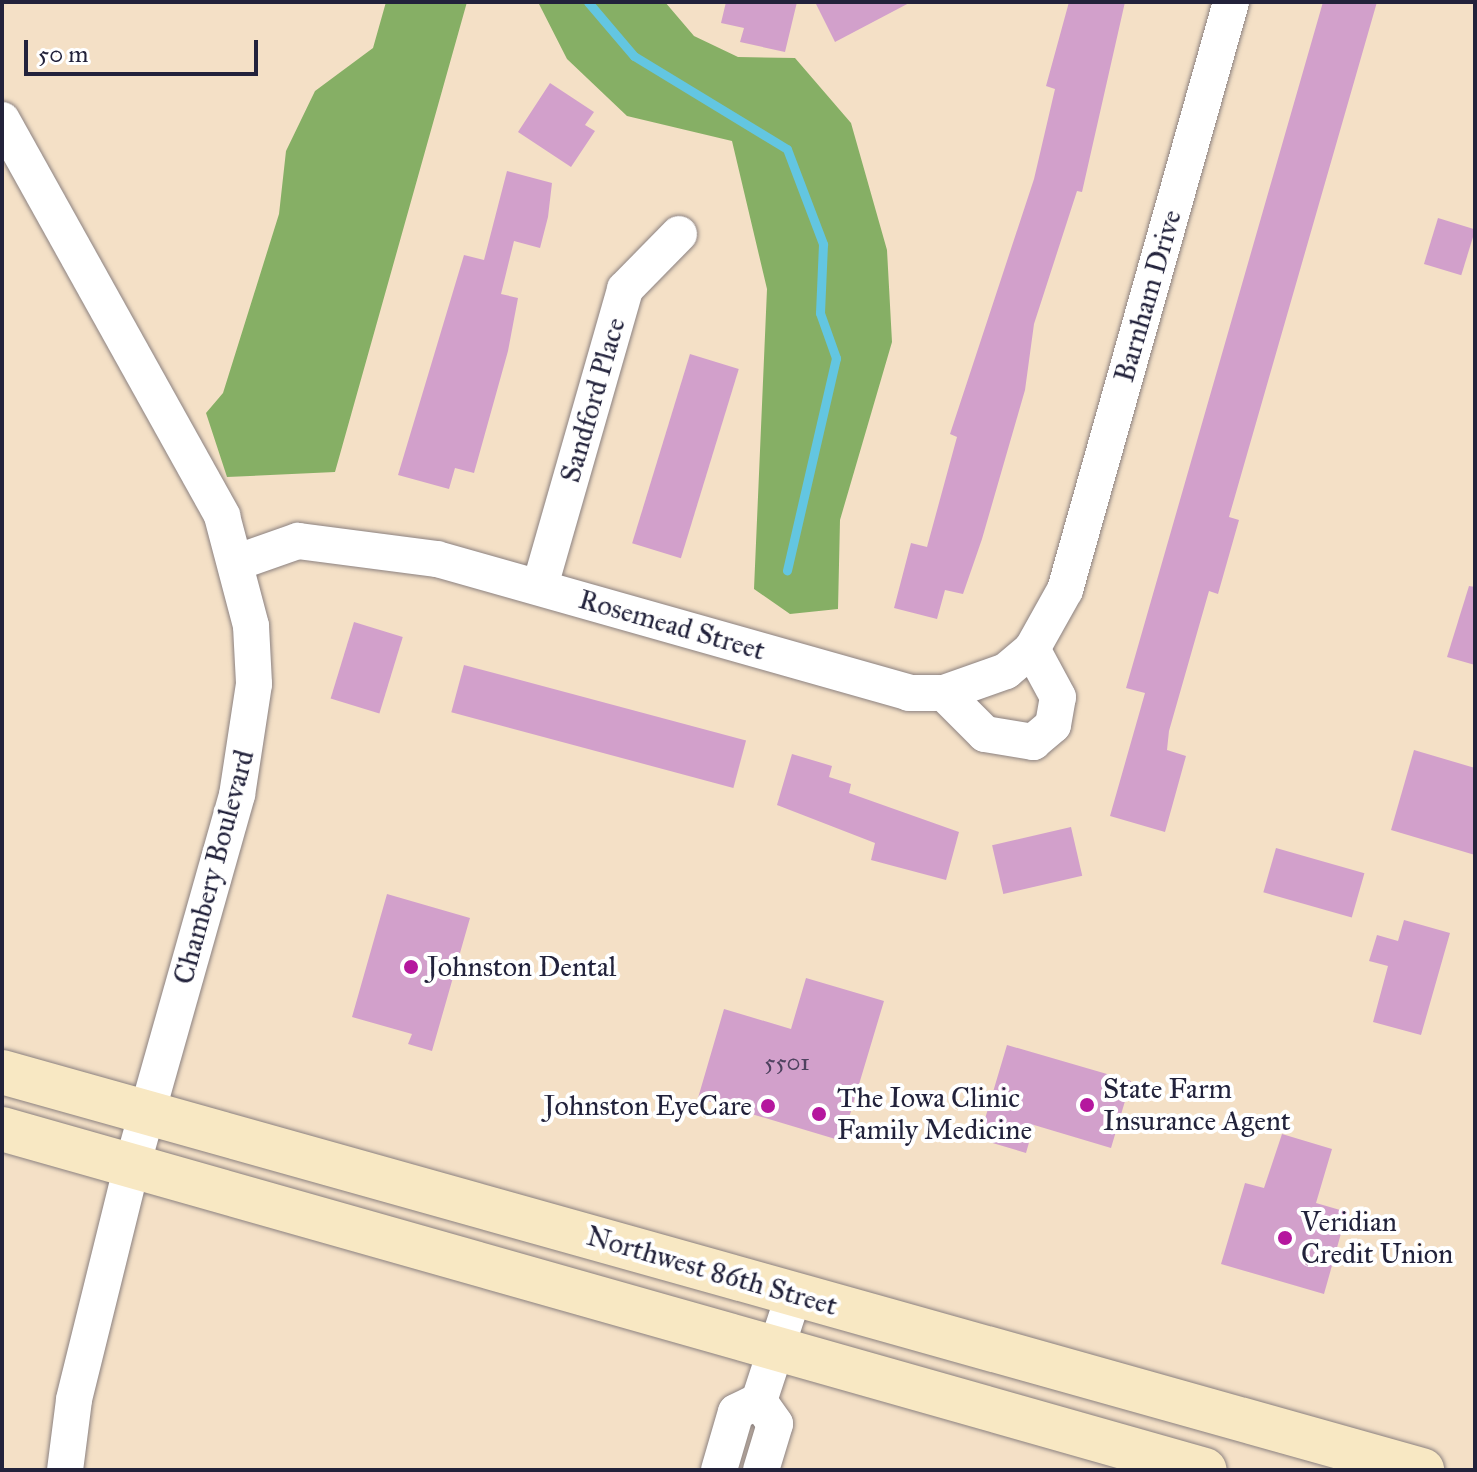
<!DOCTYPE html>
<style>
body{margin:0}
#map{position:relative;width:1477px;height:1472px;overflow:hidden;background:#f4e0c6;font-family:"IM FELL Great Primer",serif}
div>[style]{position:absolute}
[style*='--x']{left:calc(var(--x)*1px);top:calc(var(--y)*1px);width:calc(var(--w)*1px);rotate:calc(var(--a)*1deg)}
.forest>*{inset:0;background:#86af65}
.stream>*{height:9px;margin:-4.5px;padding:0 4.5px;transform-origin:4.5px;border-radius:4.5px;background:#63c6e1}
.building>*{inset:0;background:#d2a0cb;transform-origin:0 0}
.roads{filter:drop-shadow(0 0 2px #8b8180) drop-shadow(0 0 2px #8b8180)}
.minor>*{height:36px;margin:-18px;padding:0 18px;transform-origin:18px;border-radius:18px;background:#fff}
.secondary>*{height:44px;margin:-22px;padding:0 22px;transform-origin:22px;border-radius:22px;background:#f8e8c3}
.dots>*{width:22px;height:22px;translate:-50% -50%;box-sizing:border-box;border:4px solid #fff;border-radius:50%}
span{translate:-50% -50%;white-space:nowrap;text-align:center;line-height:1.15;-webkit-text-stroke:8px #fff;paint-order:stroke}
.number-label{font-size:24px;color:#4e425f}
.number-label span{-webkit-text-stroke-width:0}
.street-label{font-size:28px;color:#22223b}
.poi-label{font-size:28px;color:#22223b}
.left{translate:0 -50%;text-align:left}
.right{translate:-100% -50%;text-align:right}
.frame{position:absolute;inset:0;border:4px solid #22223b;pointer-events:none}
.scale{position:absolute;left:24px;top:40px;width:234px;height:36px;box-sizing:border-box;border:4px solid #22223b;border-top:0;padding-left:10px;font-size:24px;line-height:28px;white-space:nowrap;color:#22223b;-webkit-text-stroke:6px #fff;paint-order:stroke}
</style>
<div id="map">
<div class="forest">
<i style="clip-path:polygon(386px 2px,467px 2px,335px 472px,227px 477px,206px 413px,223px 393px,279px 214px,286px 151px,315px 91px,373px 48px)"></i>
<i style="clip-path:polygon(538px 2px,665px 2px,694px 36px,738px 57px,795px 58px,851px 123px,887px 250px,892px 342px,840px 520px,838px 609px,790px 614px,754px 589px,767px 289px,732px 141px,627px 116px,567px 59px)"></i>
</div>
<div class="stream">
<i style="--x:588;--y:2;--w:71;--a:49.6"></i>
<i style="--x:634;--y:56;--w:179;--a:31.3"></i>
<i style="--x:787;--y:149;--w:102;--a:69.2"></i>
<i style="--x:823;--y:244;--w:69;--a:92.5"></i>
<i style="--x:820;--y:313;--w:48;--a:70.4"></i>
<i style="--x:836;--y:358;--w:218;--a:103"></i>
</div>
<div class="building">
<i style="clip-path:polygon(726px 2px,797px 2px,785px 52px,740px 42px,744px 28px,721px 23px)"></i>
<i style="clip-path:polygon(815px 2px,911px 2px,835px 42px)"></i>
<i style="clip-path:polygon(1069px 2px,1125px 2px,1082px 192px,1077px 191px,1034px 324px,1025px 390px,982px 539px,963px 594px,945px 590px,937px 619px,894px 608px,911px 543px,927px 547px,957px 437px,950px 434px,1034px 179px,1055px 89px,1046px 86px)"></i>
<i style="clip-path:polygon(1323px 2px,1377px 2px,1229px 517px,1239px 520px,1218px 594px,1209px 591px,1169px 731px,1167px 750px,1186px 756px,1165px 832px,1110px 816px,1145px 693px,1126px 688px)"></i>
<i style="clip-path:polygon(550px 83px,594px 112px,585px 125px,595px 131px,571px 167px,518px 132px)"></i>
<i style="clip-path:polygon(507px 171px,552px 183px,548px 217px,540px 248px,514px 241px,501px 294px,518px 298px,508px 351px,474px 473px,455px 468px,449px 489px,398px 475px,464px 255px,484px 260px)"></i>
<i style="left:1438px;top:218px;width:39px;height:48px;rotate:17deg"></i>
<i style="left:690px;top:354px;width:51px;height:198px;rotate:17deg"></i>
<i style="clip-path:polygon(1469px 586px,1475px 587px,1475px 665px,1447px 657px)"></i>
<i style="left:354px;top:622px;width:51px;height:80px;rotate:17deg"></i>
<i style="left:464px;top:665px;width:292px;height:49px;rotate:15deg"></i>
<i style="clip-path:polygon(1414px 750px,1475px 768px,1475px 855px,1391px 830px)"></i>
<i style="clip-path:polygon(792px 754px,832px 766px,829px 777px,851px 784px,849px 793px,959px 832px,946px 880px,871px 860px,875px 843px,777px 805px)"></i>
<i style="left:1071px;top:827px;width:50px;height:81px;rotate:77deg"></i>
<i style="left:1276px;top:848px;width:92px;height:46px;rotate:16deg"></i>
<i style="clip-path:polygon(387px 894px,470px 918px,432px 1051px,408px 1044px,412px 1034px,352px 1017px)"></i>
<i style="clip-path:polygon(1404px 920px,1450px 933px,1421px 1035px,1373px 1022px,1388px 966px,1369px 961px,1377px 935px,1398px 941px)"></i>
<i style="clip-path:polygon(806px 978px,884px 1001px,842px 1141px,698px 1098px,724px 1009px,791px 1029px)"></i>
<i style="clip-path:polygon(1007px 1045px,1131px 1081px,1111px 1148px,1034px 1125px,1026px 1153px,979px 1139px)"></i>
<i style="clip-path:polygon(1282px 1134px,1332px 1149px,1316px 1203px,1347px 1212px,1324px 1294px,1221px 1264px,1245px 1183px,1264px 1188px)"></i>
</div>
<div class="roads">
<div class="minor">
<i style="--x:2;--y:120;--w:453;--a:60.9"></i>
<i style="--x:222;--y:516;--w:114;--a:75.2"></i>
<i style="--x:251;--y:626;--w:58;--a:87"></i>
<i style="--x:254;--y:684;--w:112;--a:98.7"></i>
<i style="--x:237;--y:795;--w:385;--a:105.8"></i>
<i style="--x:132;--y:1165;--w:242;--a:103.9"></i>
<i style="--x:74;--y:1400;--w:71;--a:97.3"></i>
<i style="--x:238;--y:562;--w:64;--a:-19.3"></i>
<i style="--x:298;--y:541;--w:140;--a:7.4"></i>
<i style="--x:437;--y:559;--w:491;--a:15.8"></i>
<i style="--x:909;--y:693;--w:35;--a:0"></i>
<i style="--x:944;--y:693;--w:66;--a:-19.5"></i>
<i style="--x:1006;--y:671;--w:34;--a:-40"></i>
<i style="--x:1032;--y:649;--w:68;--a:-60.8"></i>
<i style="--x:1065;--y:590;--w:611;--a:-74.23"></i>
<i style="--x:540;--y:586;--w:309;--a:-74"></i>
<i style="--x:625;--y:289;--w:77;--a:-45.5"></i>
<i style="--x:944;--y:693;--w:58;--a:45"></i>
<i style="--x:985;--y:734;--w:49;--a:9.5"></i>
<i style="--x:1033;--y:742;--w:26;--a:-40"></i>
<i style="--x:1053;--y:725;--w:28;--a:-80"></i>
<i style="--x:1058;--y:697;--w:55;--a:-118.4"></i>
<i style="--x:759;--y:1401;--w:28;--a:55"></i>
<i style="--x:775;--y:1424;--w:48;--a:106.9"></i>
<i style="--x:719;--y:1470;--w:60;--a:-73.7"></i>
<i style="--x:736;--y:1412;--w:25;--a:-26"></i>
<i style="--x:759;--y:1401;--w:113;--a:-71.9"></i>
</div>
<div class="secondary">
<i style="--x:2;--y:1072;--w:1475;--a:15.66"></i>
<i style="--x:2;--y:1129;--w:1250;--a:15.83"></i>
</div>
</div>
<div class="dots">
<i style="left:411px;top:967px;background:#b5179e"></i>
<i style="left:1087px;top:1105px;background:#b5179e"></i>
<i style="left:768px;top:1106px;background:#b5179e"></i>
<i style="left:819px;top:1114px;background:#b5179e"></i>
<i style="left:1285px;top:1238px;background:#b5179e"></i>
</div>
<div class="number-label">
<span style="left:787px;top:1063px">5501</span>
</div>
<div class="street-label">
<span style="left:1148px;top:296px;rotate:-74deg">Barnham Drive</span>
<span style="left:593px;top:400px;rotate:-74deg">Sandford Place</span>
<span style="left:672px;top:625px;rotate:16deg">Rosemead Street</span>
<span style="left:214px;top:867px;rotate:-75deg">Chambery Boulevard</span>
<span style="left:712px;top:1271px;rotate:16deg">Northwest 86th Street</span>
</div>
<div class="poi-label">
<span class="left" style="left:427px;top:967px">Johnston Dental</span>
<span class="left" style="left:1103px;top:1105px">State Farm<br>Insurance Agent</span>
<span class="left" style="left:837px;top:1114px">The Iowa Clinic<br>Family Medicine</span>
<span class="right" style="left:752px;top:1106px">Johnston EyeCare</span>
<span class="left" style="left:1301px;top:1238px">Veridian<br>Credit Union</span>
</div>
<div class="frame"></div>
<div class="scale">50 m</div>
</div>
